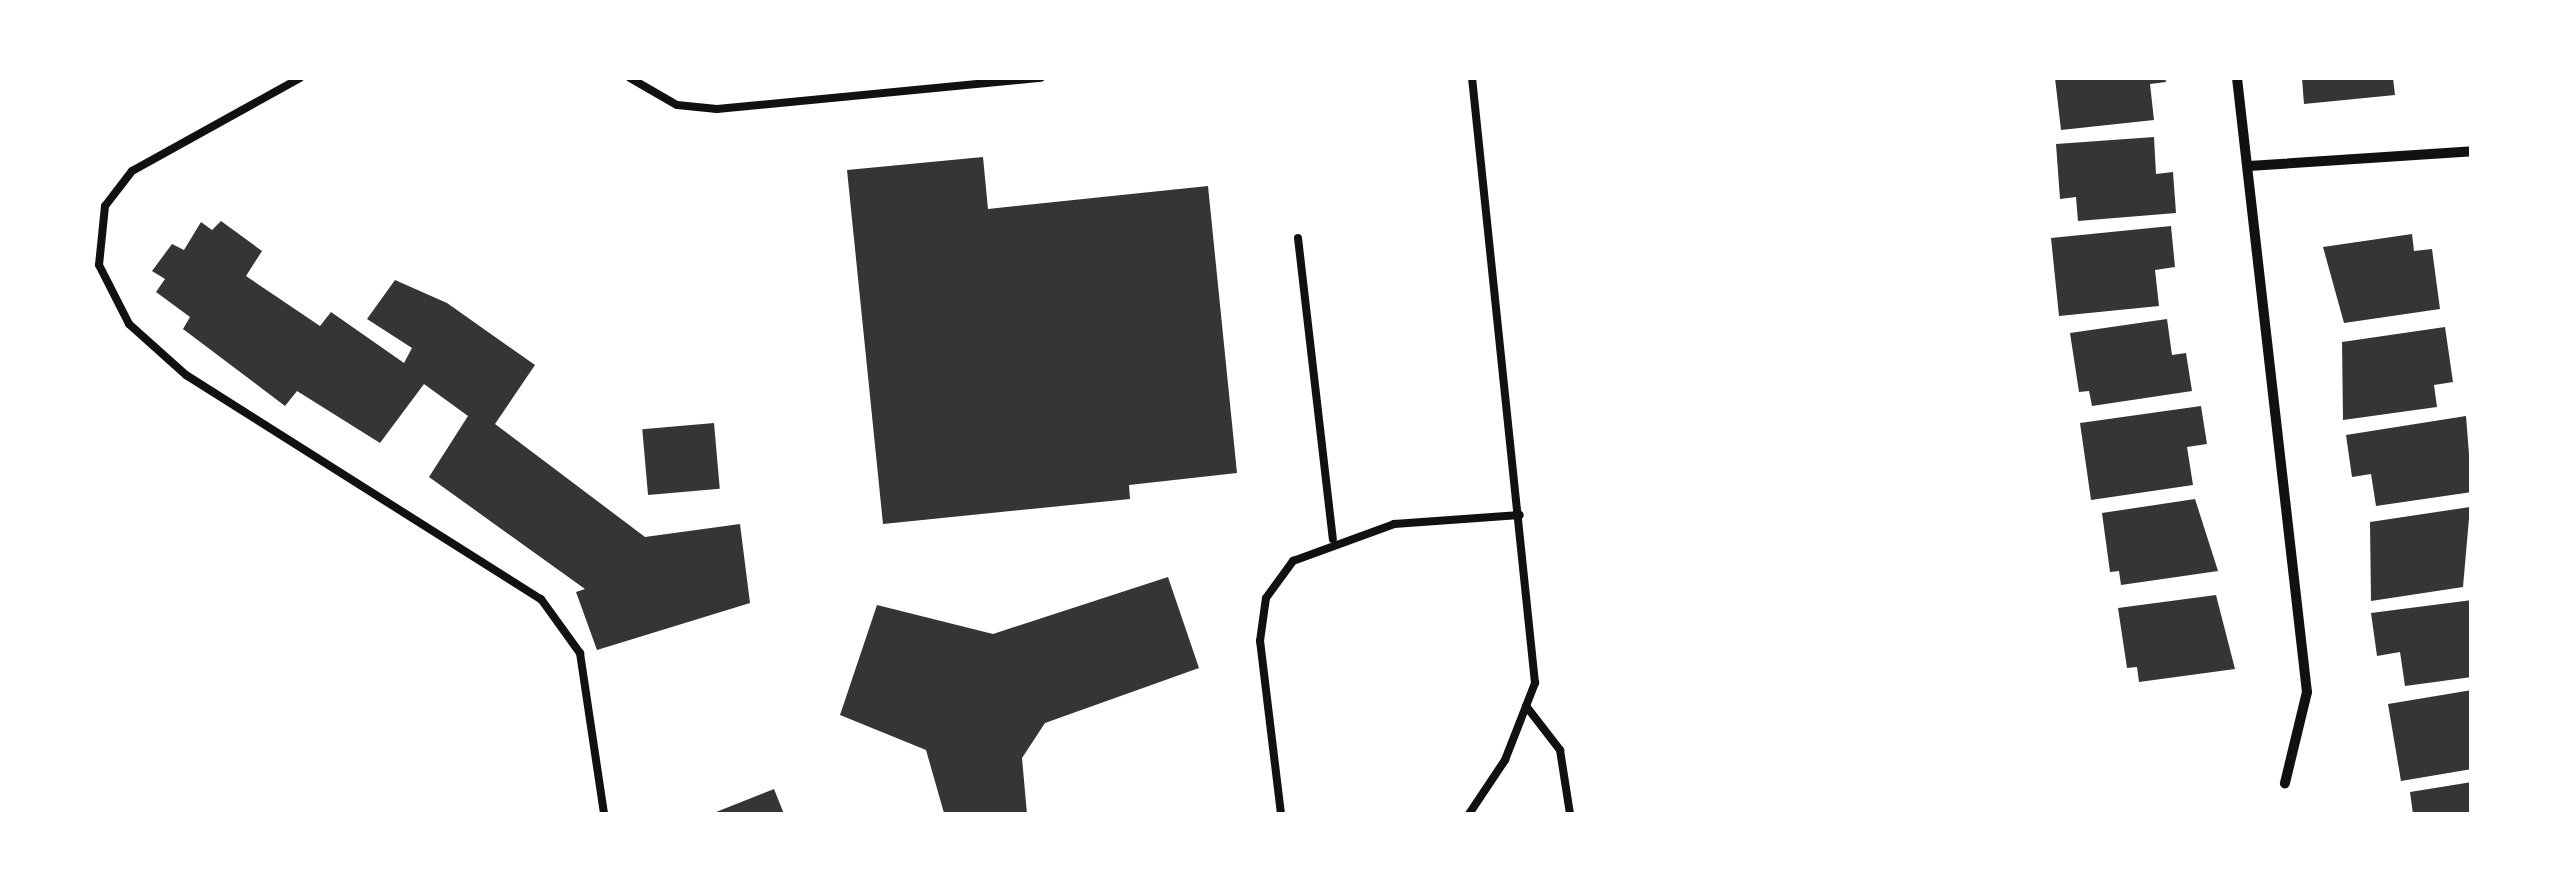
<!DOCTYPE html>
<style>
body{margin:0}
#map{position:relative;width:2549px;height:892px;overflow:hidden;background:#fff;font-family:Raleway,sans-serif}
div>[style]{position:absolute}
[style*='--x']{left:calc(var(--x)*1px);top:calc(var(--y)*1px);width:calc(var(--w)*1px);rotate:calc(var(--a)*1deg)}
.building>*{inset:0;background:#353535;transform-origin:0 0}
.service>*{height:8px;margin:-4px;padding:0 4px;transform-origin:4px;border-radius:4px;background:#111}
.minor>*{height:10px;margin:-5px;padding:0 5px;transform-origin:5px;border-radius:5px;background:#111}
span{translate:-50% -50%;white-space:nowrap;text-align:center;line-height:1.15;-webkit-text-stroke:9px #fff;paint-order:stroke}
.frame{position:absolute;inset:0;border:80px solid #fff;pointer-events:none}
</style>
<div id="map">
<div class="building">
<i style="clip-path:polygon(2055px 78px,2165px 78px,2166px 82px,2150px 84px,2154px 120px,2061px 130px)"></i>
<i style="clip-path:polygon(2302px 78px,2393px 78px,2395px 95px,2304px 104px)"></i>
<i style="clip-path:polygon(2154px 137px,2156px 174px,2173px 172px,2176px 213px,2078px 221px,2076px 197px,2060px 199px,2056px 144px)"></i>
<i style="clip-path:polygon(983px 157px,988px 209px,1208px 186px,1237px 473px,1129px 485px,1130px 499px,883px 524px,847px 170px)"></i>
<i style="clip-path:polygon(221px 221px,262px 251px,246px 276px,320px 326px,331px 312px,404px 363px,412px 348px,367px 319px,395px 280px,447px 303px,535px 365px,495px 424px,645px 537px,740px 524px,750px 603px,597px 650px,576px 592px,585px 589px,429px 477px,468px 416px,424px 384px,380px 443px,297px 391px,285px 406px,183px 329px,190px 317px,156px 292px,165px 279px,152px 271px,172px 244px,184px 250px,201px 222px,212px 230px)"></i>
<i style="clip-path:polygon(2171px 226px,2175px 267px,2155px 270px,2159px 306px,2059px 316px,2051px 238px)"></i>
<i style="clip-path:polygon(2412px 234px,2414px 251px,2432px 249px,2440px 309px,2344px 323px,2323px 247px)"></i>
<i style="clip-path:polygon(2167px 319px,2172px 355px,2186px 353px,2192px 391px,2092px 406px,2089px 391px,2079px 392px,2070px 333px)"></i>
<i style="clip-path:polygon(2445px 327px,2453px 382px,2434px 385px,2437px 407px,2343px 420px,2342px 342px)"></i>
<i style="clip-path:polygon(2201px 406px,2207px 444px,2187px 447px,2193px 485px,2091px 500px,2080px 423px)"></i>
<i style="clip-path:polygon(2466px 416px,2472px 492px,2376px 506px,2371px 474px,2352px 477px,2346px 435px)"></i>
<i style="left:714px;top:423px;width:66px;height:72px;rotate:85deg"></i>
<i style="clip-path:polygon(2195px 499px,2218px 571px,2121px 585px,2119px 571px,2110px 572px,2102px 513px)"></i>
<i style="clip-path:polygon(2470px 507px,2463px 587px,2371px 601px,2370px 522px)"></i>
<i style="clip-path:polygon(1168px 577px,1199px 668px,1045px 723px,1022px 758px,1027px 814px,944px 813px,926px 750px,840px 715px,877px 605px,993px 634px)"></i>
<i style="clip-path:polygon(2216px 595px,2235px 669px,2139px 682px,2137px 667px,2127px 668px,2118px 608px)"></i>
<i style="clip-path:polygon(2472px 600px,2472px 677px,2405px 686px,2400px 652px,2377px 656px,2371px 613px)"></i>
<i style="clip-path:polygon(2472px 690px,2472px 769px,2401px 781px,2388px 704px)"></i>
<i style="clip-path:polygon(2472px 782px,2472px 814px,2413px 814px,2410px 792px)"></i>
<i style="clip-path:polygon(774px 789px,784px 814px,711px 814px)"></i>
</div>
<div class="service">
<i style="--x:300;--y:78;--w:192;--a:151"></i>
<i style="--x:132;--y:171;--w:44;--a:127.6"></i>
<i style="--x:105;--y:206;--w:59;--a:95.8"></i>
<i style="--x:99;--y:265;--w:66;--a:63"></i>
<i style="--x:129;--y:324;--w:76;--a:41.8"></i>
<i style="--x:186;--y:375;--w:420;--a:32.3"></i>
<i style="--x:541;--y:599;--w:67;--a:54.2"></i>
<i style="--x:580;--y:653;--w:163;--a:81.5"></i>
<i style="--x:630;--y:78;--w:54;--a:29.9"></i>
<i style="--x:677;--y:105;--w:40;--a:5.7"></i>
<i style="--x:717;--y:109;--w:325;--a:-5.5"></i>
<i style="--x:1298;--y:238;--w:303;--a:83.4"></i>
<i style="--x:1526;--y:706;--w:56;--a:52.3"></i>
<i style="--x:1560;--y:750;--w:65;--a:81.1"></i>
<i style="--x:1281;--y:814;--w:174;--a:-96.9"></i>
<i style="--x:1260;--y:641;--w:43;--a:-82.1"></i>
<i style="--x:1266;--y:598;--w:46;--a:-53.9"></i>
<i style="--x:1293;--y:561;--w:108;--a:-20.1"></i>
<i style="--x:1394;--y:524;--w:126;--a:-4.1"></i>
<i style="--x:1469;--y:814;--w:65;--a:-56.3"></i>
<i style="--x:1505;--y:760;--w:83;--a:-68.7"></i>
<i style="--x:1535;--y:683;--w:608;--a:-95.94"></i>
</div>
<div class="minor">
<i style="--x:2237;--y:78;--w:618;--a:83.5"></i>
<i style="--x:2307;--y:692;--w:94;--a:103.6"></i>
<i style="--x:2249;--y:166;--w:224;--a:-3.8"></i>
</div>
<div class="frame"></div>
</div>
